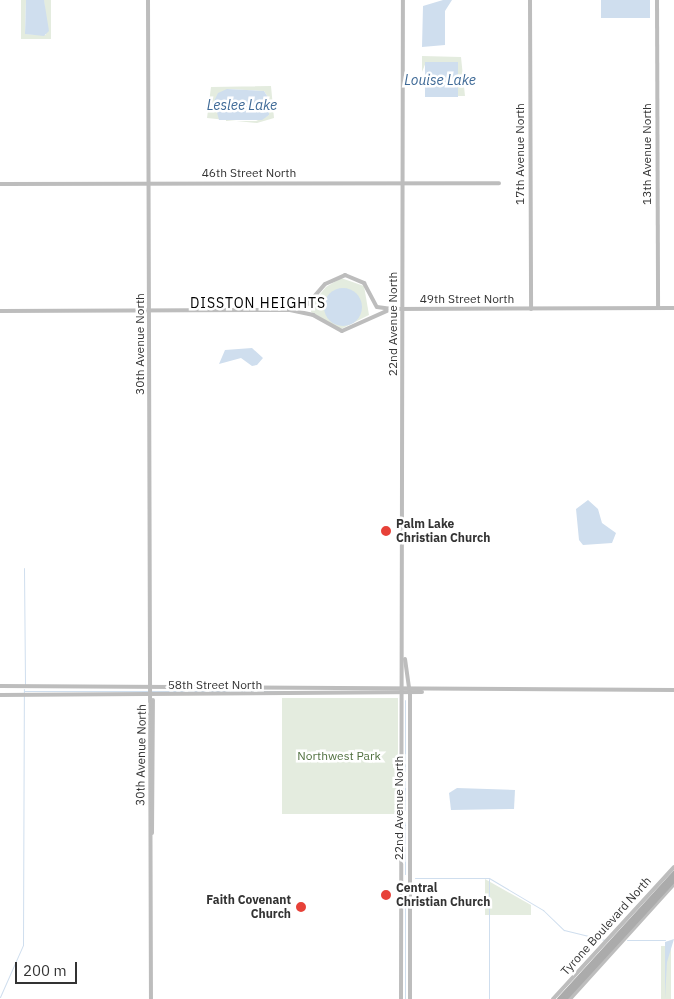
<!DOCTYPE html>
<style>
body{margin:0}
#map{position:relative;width:674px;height:999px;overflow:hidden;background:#fff;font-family:"IBM Plex Sans",sans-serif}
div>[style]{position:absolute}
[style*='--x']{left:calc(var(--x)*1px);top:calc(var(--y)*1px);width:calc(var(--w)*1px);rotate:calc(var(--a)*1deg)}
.green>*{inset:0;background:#e4ecdf;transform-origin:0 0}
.water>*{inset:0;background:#cfdeee;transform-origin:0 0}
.round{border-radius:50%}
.stream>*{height:1px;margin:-0.5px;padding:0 0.5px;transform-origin:0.5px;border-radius:0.5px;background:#cfdeee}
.secondary>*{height:4px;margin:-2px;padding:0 2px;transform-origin:2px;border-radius:2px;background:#bdbdbd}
.primary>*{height:4.5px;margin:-2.25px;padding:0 2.25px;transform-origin:2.25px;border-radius:2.25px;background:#ababab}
.dots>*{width:14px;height:14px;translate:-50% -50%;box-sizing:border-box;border:2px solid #fff;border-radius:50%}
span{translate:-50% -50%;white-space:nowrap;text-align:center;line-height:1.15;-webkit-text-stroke:5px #fff;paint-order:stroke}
.street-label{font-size:12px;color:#333}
.poi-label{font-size:12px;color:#333;font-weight:700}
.left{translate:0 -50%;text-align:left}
.right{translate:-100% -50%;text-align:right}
.park-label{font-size:12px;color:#50703f}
.water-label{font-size:14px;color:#3f6a97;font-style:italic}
.neighbourhood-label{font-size:14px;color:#000;letter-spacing:1px}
.scale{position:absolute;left:15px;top:962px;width:62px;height:22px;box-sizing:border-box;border:2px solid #333;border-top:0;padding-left:6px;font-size:15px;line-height:18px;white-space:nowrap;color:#333;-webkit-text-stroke:4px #fff;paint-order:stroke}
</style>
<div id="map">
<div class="green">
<i style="clip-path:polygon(21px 0,26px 0,25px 34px,46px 35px,44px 0,51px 0,51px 39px,21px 39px)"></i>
<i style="clip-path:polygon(422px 56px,461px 57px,465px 96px,458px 96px,458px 62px,426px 62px,422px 72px)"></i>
<i style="clip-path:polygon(evenodd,271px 86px,274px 118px,257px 123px,207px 118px,211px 87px,271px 86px,227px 89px,264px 91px,269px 99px,269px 115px,256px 121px,226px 121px,227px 89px)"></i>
<i style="clip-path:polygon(341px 278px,364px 286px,369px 315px,341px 329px,311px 312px,311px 305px,326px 287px)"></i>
<i style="left:282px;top:698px;width:116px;height:116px"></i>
<i style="clip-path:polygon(485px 879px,531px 905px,531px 915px,485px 915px)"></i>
<i style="left:661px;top:946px;width:10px;height:53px"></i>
</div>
<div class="water">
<i style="clip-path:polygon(26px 0,44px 0,49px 31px,44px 36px,25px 34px)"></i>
<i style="clip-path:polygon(443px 0,452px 0,445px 11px,445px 45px,422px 47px,423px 6px)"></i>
<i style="left:601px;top:0;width:49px;height:18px"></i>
<i style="left:425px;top:62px;width:33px;height:35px"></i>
<i style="clip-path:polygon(227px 89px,264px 91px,269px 99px,269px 115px,262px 120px,219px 120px,214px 101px,218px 93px)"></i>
<i class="round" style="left:324px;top:288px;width:38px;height:38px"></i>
<i style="clip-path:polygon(252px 348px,263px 358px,257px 365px,252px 366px,241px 358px,219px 364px,225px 350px)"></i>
<i style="clip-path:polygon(588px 500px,598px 509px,602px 523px,616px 533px,612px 543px,583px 545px,579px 540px,576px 509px)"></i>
<i style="clip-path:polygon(457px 788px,515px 790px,514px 809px,451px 810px,449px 793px)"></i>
<i style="clip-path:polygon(674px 939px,667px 962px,665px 999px,665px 942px)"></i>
</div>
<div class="stream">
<i style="--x:24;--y:568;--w:117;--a:89.5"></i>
<i style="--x:24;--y:691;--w:313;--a:0"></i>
<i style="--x:405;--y:700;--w:71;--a:90"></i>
<i style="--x:405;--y:810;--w:29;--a:-90"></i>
<i style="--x:405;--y:822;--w:52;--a:90"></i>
<i style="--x:415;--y:878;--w:74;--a:0"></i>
<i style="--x:489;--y:878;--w:63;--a:30.7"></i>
<i style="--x:543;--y:910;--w:29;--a:44"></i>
<i style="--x:564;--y:930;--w:42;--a:13.7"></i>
<i style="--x:627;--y:940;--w:38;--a:0"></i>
<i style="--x:0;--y:997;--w:57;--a:-66.1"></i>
<i style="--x:23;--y:945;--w:256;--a:-89.8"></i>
<i style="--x:405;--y:999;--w:116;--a:-90"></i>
<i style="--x:489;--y:999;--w:120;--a:-90"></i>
</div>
<div class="secondary">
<i style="--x:148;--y:0;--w:999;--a:89.83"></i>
<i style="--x:530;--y:0;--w:309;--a:89.8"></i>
<i style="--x:657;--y:0;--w:308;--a:89.8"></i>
<i style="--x:0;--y:184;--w:499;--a:-0.1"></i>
<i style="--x:290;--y:310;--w:15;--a:-11"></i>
<i style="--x:305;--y:307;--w:30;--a:-49"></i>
<i style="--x:325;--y:284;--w:22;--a:-24"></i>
<i style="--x:345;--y:275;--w:21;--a:23"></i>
<i style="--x:364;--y:283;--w:27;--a:62"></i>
<i style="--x:377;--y:307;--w:15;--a:8"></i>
<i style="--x:392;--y:309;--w:282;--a:-0.2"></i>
<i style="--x:0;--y:311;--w:290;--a:-0.2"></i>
<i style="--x:290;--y:310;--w:24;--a:12"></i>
<i style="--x:313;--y:315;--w:33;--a:29"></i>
<i style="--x:342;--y:331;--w:51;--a:-24.1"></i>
<i style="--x:405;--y:659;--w:35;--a:82"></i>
<i style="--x:410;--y:694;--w:305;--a:90"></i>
<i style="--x:0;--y:686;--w:674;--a:0.34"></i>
<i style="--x:0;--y:695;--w:422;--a:-0.4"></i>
<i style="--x:152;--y:833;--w:133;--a:-89.6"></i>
<i style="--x:401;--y:999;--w:999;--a:-89.89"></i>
<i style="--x:553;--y:999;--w:179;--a:-47.5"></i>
<i style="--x:570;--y:999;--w:155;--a:-47.9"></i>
</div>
<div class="primary">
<i style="--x:559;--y:999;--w:171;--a:-47.6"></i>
<i style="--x:564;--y:999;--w:163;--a:-47.5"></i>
</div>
<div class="dots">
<i style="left:386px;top:531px;background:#e74138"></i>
<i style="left:386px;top:895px;background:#e74138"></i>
<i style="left:301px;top:907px;background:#e74138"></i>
</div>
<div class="street-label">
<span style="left:520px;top:154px;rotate:-90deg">17th Avenue North</span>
<span style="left:647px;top:154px;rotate:-90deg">13th Avenue North</span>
<span style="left:249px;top:173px">46th Street North</span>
<span style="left:467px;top:299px">49th Street North</span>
<span style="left:393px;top:324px;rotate:-90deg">22nd Avenue North</span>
<span style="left:140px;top:344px;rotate:-90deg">30th Avenue North</span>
<span style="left:215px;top:685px">58th Street North</span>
<span style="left:141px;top:755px;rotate:-89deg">30th Avenue North</span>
<span style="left:399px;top:808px;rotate:-90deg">22nd Avenue North</span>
<span style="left:606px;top:926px;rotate:-48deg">Tyrone Boulevard North</span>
</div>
<div class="poi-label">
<span class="left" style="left:396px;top:531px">Palm Lake<br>Christian Church</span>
<span class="left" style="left:396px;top:895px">Central<br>Christian Church</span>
<span class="right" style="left:291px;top:907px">Faith Covenant<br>Church</span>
</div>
<div class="park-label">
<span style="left:339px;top:756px">Northwest Park</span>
</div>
<div class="water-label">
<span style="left:440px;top:80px">Louise Lake</span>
<span style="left:242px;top:105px">Leslee Lake</span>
</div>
<div class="neighbourhood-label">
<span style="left:258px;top:303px">DISSTON HEIGHTS</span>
</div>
<div class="scale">200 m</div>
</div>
